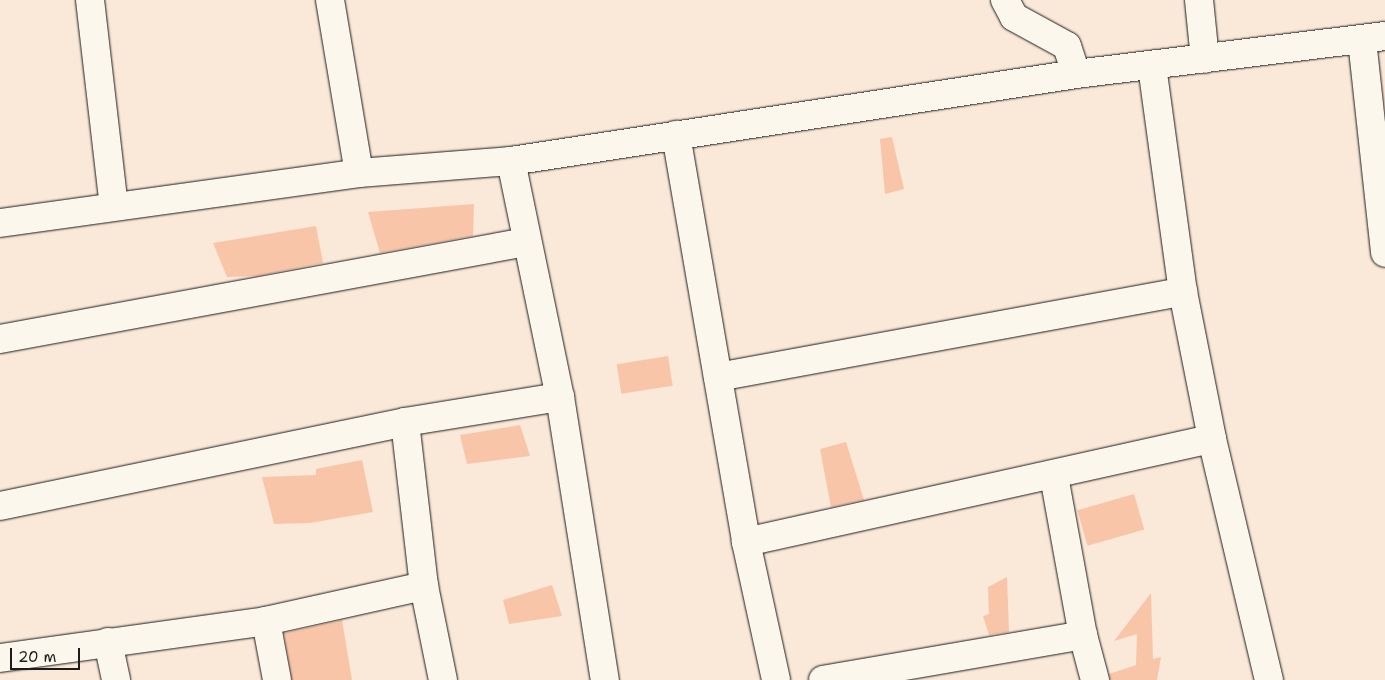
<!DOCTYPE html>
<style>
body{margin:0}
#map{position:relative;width:1385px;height:680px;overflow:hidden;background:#fae8d8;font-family:"Shantell Sans",sans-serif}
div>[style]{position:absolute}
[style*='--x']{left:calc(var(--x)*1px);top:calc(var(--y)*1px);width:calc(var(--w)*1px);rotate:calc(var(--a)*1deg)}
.building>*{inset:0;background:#f8c5a9;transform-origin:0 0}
.roads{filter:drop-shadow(0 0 1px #1c1c1c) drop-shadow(0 0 1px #1c1c1c)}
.street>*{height:28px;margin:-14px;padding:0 14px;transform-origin:14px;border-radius:14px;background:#fbf7ec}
.secondary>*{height:28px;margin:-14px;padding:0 14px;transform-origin:14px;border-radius:14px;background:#fbf7ec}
span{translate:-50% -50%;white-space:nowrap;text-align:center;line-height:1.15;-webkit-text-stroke:4px #fbf7ec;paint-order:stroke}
.scale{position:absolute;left:10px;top:648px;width:70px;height:22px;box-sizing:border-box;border:2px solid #1c1c1c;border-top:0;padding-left:6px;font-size:15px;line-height:18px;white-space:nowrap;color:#1c1c1c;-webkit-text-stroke:4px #fbf7ec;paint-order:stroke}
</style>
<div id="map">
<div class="building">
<i style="clip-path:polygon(892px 137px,904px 189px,885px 194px,880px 139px)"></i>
<i style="clip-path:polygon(474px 204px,473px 236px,380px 253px,368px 212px)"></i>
<i style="clip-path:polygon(316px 226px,323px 263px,257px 276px,227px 277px,213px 243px)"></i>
<i style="left:668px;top:356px;width:30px;height:52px;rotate:81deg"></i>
<i style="clip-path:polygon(520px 425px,530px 456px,467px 464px,460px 435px)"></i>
<i style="clip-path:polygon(846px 442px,864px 500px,831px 507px,820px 449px)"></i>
<i style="clip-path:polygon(362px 460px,373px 512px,310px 523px,274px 524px,262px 477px,316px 475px,316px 469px)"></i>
<i style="left:1134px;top:494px;width:37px;height:59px;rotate:74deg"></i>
<i style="clip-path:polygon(1007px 577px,1009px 632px,989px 635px,983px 616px,989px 614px,988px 587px)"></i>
<i style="clip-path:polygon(552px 585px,562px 616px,509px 624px,503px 600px)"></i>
<i style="clip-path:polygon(1151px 593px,1153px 659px,1161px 657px,1157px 680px,1110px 680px,1109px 674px,1136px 665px,1137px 634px,1114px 641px)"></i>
<i style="clip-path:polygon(342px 620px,352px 680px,292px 680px,284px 633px)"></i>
</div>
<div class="roads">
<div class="street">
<i style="--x:90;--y:0;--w:207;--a:83.4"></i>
<i style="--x:330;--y:0;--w:175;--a:80.5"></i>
<i style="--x:1005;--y:0;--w:19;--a:62"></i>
<i style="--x:1014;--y:17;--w:60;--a:28.7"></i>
<i style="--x:1067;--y:46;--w:29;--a:72"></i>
<i style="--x:1199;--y:0;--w:59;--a:84.2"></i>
<i style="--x:1362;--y:40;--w:214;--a:83.8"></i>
<i style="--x:1152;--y:66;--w:228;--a:82.2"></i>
<i style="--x:1183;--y:292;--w:150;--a:78.8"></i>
<i style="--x:1212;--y:439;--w:248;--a:76.7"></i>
<i style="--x:676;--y:135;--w:413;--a:80.2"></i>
<i style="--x:746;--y:542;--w:141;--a:77.7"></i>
<i style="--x:511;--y:161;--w:241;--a:78.3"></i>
<i style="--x:560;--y:397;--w:287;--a:81"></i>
<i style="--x:0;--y:339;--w:535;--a:-10.45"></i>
<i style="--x:718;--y:377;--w:473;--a:-10.4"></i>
<i style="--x:405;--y:422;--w:165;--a:83.4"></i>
<i style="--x:424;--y:586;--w:96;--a:78.6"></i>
<i style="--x:1054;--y:476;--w:162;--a:79.7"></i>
<i style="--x:1083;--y:635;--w:47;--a:75.1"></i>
<i style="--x:0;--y:506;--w:414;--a:-11.7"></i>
<i style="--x:405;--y:422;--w:157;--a:-9.2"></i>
<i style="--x:746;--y:542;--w:477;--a:-12.5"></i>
<i style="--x:266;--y:621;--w:60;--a:79.4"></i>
<i style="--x:108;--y:642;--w:39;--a:78"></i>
<i style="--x:0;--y:658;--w:269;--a:-7.9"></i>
<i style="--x:266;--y:621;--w:162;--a:-12.5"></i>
<i style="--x:823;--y:680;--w:264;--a:-9.8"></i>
</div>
<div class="secondary">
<i style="--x:0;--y:223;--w:362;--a:-7.9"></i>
<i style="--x:359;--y:173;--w:152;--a:-4.5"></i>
<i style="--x:511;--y:161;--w:572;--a:-8.75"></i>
<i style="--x:1076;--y:74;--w:311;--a:-7"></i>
</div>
</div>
<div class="scale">20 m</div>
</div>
